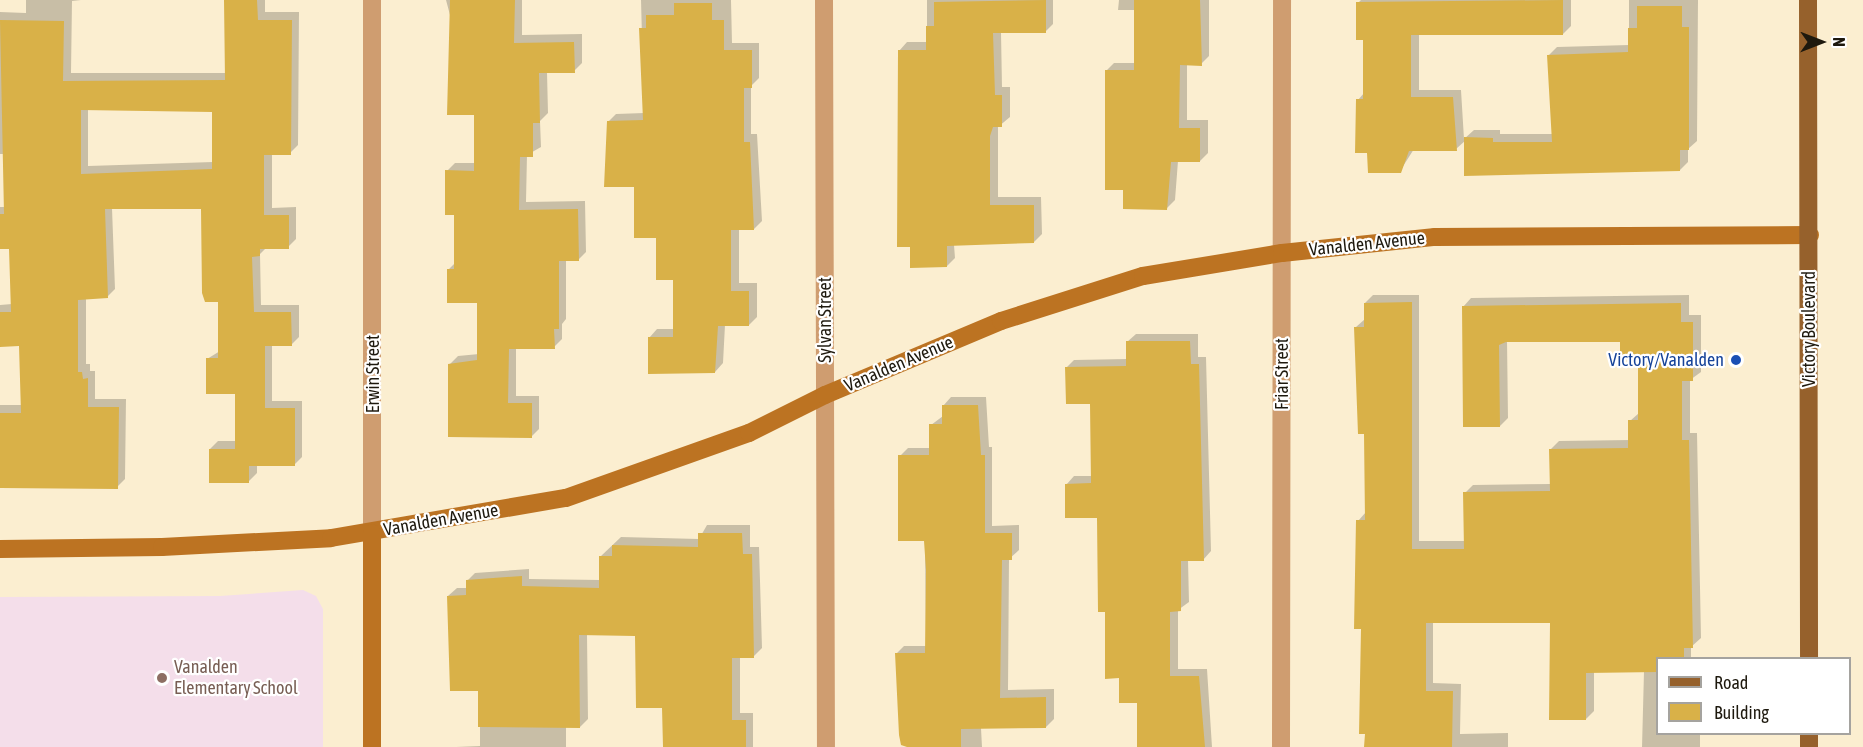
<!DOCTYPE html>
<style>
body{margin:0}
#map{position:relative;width:1863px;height:747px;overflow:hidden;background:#fbeed0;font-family:"Asap Condensed",sans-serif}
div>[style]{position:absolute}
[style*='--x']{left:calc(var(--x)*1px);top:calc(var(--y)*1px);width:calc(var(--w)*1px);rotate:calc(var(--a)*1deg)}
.education>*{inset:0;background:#f4deea}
.shadow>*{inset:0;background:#0003}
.building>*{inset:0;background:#d9b148}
.street>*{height:18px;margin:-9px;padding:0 9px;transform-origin:9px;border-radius:9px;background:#cf9d70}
.secondary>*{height:18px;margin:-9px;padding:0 9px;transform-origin:9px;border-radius:9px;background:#bc7322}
.primary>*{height:18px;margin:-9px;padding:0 9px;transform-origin:9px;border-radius:9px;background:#96612c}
.dots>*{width:16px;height:16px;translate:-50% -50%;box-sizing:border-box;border:3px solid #fff;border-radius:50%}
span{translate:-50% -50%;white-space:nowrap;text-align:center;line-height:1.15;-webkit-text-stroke:4.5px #fff;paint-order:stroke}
.street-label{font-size:18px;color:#1e190e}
.transit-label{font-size:18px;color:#164399}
.right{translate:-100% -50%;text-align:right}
.education-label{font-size:18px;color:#785e54}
.left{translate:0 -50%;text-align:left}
.legend{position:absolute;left:1656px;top:657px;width:195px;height:78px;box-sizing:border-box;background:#fff;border:2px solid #a5a39f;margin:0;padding:8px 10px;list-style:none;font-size:18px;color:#1e190e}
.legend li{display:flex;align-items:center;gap:12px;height:30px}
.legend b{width:30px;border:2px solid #a5a39f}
.north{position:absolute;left:1791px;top:12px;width:60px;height:60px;-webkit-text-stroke:4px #fff;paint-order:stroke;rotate:90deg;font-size:16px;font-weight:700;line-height:24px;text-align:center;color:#1e190e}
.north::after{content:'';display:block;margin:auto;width:21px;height:27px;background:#1e190e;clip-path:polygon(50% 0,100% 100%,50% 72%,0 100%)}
</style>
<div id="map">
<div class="education">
<i style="clip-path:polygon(303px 590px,316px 596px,323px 609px,323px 747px,0 747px,0 597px,220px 596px)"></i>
</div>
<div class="shadow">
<i style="clip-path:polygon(evenodd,26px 0,81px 0,72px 1px,71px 73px,226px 73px,225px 0,265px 0,265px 12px,299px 12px,298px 145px,290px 153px,272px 153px,272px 208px,296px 207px,296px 239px,288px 247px,266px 248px,260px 254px,261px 305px,299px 305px,299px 337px,291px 345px,272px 345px,272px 401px,302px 401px,302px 457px,294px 465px,257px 465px,257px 473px,249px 481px,210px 449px,218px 441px,237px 441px,237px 393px,207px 359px,220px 351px,220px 300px,203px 207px,112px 208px,115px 289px,107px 297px,86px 298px,86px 364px,90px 364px,90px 371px,95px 371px,95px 399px,126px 399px,125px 479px,117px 487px,0 487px,0 405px,22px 405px,20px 345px,0 345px,0 305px,12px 304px,10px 248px,0 248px,0 207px,5px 207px,5px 154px,0 154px,0 12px,26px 13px,26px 0,88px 109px,213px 110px,213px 162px,88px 166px,88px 109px)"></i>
<i style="clip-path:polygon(446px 0,522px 0,522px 35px,582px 34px,582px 63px,574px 71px,547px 72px,548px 113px,540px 121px,541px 147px,527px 155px,526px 202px,585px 201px,586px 252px,578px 260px,566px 260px,566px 319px,562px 324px,562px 339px,554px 347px,516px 347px,516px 396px,539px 396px,539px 429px,531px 437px,449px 436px,449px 365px,458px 356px,479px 354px,479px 302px,449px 269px,455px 263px,455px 213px,447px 171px,455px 163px,476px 163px,476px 113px)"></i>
<i style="clip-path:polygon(641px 0,731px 0,732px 43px,759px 43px,759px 78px,751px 86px,751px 134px,757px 134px,762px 221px,754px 229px,739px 229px,739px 283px,757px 283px,757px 317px,749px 325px,725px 325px,723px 363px,715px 372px,649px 338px,657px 329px,674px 329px,674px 279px,608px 122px,616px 114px,644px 113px)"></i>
<i style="clip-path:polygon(927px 0,1053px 0,1053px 24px,1045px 32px,1001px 32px,1002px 87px,1010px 87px,1010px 117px,998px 127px,998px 197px,1041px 197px,1042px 234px,1034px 242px,954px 245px,955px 258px,947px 266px,912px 246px,899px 51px,907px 42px,927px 42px)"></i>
<i style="clip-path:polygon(1119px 0,1209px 0,1209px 56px,1201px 64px,1187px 64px,1187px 120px,1208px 120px,1208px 153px,1200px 161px,1178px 161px,1175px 200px,1167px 208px,1125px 188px,1106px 71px,1114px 63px,1135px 63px,1135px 10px,1118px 10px)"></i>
<i style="clip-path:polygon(1361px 0,1571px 0,1571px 26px,1563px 34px,1419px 34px,1419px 90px,1461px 90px,1464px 139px,1474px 130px,1500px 130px,1500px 134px,1553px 134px,1549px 55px,1557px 47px,1629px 45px,1629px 0,1698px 0,1697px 141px,1688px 149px,1688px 162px,1680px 170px,1466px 140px,1456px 149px,1414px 149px,1400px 171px,1368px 151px,1358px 100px,1364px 93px,1364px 38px,1358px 3px)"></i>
<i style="clip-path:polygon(1373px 295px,1419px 295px,1419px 541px,1465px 541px,1465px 493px,1473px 485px,1551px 484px,1551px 449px,1559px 441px,1630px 440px,1630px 421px,1639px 413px,1639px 358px,1622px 340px,1507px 340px,1508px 418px,1500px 426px,1463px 307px,1471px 298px,1689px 295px,1689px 315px,1701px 315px,1701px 372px,1690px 380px,1690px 433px,1697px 433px,1701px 638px,1691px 647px,1691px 658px,1658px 658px,1658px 734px,1700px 734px,1700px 747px,1642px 747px,1644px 671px,1594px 671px,1594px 711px,1586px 719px,1551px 621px,1433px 621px,1433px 683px,1461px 684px,1460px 734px,1508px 733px,1508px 747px,1366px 747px,1358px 521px,1366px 512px,1365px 433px,1356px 327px,1365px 319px,1365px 303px)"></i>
<i style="clip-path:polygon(1136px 334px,1198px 334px,1198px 357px,1206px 357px,1211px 551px,1203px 560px,1188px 560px,1189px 602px,1178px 610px,1178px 669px,1207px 669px,1212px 747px,1139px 747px,1138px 701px,1121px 676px,1106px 611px,1098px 516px,1066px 485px,1074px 476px,1092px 476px,1091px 403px,1066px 368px,1074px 360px,1127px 359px,1127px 342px)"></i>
<i style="clip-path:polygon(951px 397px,986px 397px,989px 447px,992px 447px,992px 526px,1019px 525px,1019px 550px,1009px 559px,1008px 690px,1054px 689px,1054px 719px,1046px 727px,981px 728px,982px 747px,908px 747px,896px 654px,904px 646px,926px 646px,925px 539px,900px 456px,908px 448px,931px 448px,931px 425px,943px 416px,943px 406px)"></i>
<i style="clip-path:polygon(707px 525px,750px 525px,750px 547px,759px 547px,762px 648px,754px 656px,740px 656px,740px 713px,753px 713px,753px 747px,664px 747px,664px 707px,636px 635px,587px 634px,588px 719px,580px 727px,566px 727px,566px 747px,456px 747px,480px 746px,480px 689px,448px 596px,457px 588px,468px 588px,467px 581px,475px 573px,529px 569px,529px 579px,601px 580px,601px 556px,621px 537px,699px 539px)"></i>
</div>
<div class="building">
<i style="clip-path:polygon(evenodd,224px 0,257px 0,258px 20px,292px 20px,291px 155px,264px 155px,264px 215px,289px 215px,289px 249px,260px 249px,260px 256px,252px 257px,254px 312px,291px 312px,292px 346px,265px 346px,265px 408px,295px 408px,295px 466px,249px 466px,249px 483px,209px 483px,209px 449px,235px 449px,235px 394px,206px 394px,206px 358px,218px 358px,218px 302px,205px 302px,202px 293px,201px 209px,105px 209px,108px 298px,78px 300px,78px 372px,82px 372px,83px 379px,88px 378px,88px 407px,119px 407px,118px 489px,0 488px,0 413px,21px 413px,19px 346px,0 347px,0 312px,11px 312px,9px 249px,0 249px,0 214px,4px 214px,0 20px,64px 21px,63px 81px,225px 80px,224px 0,81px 110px,212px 112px,212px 169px,81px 174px,81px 110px)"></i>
<i style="clip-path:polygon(450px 0,515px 0,514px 43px,574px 42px,575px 73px,539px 73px,540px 123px,533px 123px,533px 157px,520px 157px,519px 210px,578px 209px,579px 261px,559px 261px,559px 329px,554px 329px,555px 349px,509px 349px,508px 403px,532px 403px,532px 438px,448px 437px,448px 364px,477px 360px,477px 303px,447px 303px,447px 269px,454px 269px,454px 215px,445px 215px,445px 170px,474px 171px,474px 115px,447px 115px)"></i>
<i style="clip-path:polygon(1046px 0,1046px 33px,993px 33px,995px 95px,1002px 95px,1002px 127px,993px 127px,990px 136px,990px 205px,1034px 205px,1034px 243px,947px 246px,947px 267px,910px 268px,910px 247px,897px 247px,898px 50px,926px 50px,926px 26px,934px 26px,934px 2px)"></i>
<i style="clip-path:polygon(1134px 0,1200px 0,1202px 66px,1180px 65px,1179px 128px,1200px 128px,1200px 162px,1171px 162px,1167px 210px,1123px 209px,1123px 190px,1105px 190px,1105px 70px,1134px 70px)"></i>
<i style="clip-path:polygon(1563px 0,1563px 35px,1411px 35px,1411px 97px,1453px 97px,1457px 151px,1409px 151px,1401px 173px,1368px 173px,1367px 153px,1355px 153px,1356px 99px,1363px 99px,1363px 40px,1356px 40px,1356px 2px)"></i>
<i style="clip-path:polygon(674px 3px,712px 3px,712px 20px,724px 20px,724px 50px,752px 50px,752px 88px,744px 88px,744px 142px,750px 142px,754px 230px,731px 230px,731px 291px,749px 291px,749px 326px,718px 326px,715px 373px,648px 374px,648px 337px,673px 337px,673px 280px,656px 280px,656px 238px,634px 238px,634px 187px,604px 187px,607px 121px,643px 120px,639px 28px,646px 28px,646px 15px,674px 15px)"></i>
<i style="clip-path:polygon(1637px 6px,1682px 6px,1682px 27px,1689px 27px,1689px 150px,1680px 150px,1680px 171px,1464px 176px,1464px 137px,1493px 138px,1493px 142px,1552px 142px,1547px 55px,1628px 52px,1628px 28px,1637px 28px)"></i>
<i style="clip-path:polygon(1412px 302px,1412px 549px,1464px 549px,1463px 492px,1550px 491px,1549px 449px,1628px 448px,1628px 420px,1638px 420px,1638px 360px,1620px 360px,1620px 342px,1506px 342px,1499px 345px,1500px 427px,1463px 427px,1462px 306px,1681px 303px,1681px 322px,1693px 322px,1693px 381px,1682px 381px,1682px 440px,1689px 440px,1693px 648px,1684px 648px,1684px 658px,1658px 658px,1658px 672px,1586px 673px,1586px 720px,1549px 720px,1550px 623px,1426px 623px,1426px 691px,1453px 691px,1452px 747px,1364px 747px,1365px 734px,1359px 734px,1361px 629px,1354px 629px,1356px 520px,1365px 520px,1364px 434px,1358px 434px,1354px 327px,1364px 327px,1364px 303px)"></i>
<i style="clip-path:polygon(1126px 341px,1190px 341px,1191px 364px,1199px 364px,1204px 561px,1181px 561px,1181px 611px,1170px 612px,1170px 676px,1199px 676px,1205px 747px,1137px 747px,1137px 703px,1119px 703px,1119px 678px,1105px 679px,1105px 612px,1098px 612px,1097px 518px,1065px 518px,1065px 484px,1091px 483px,1090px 404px,1066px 404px,1065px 367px,1126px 366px)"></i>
<i style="clip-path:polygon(942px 405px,978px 405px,981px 455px,985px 455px,985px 533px,1012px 533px,1012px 560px,1002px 560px,1000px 698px,1046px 697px,1046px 728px,961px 729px,961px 747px,907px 747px,901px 745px,899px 735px,895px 653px,925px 653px,926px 570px,924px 541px,898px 541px,898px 455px,929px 455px,929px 424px,942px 424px)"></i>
<i style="clip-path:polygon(698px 533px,742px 533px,743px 554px,752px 554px,754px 658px,732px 658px,732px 720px,746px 720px,746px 747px,663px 747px,662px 708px,636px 708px,635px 636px,579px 635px,580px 728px,478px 727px,478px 691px,450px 691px,447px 596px,466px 595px,466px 580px,522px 576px,522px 586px,599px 588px,599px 556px,612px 556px,612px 545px,698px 547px)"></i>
</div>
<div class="street">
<i style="--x:372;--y:0;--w:533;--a:90"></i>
<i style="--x:824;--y:0;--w:747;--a:89.85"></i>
<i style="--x:1281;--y:747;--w:747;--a:-89.92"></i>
</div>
<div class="secondary">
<i style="--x:0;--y:549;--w:162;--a:-0.7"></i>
<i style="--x:162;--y:547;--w:169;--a:-3"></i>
<i style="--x:331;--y:538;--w:238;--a:-9.7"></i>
<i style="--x:566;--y:498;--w:194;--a:-19.6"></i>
<i style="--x:749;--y:433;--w:85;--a:-26.6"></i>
<i style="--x:825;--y:395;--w:191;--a:-22.8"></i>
<i style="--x:1001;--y:321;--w:149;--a:-17.6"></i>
<i style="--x:1143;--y:276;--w:141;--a:-9.4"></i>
<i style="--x:1282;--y:253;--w:154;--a:-6"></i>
<i style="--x:1435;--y:237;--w:375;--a:-0.3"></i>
<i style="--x:372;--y:747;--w:214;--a:-90"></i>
</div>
<div class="primary">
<i style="--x:1808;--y:0;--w:658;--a:89.91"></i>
<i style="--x:1809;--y:734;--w:13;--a:90"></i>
</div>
<div class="dots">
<i style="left:1736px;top:360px;background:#1a4fb4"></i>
<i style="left:162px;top:678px;background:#8d6e63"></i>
</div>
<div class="street-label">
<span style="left:1367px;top:244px;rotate:-6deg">Vanalden Avenue</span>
<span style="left:825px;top:320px;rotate:-90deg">Sylvan Street</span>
<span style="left:1809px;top:329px;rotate:-90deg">Victory Boulevard</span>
<span style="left:899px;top:364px;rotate:-23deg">Vanalden Avenue</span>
<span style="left:373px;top:374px;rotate:-90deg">Erwin Street</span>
<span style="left:1282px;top:374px;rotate:-90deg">Friar Street</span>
<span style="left:441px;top:520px;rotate:-10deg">Vanalden Avenue</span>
</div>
<div class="transit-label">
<span class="right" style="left:1724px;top:360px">Victory/Vanalden</span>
</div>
<div class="education-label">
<span class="left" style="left:174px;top:678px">Vanalden<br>Elementary School</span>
</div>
<ul class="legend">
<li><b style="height:8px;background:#96612c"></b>Road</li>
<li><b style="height:16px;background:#d9b148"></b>Building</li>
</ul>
<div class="north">N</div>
</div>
